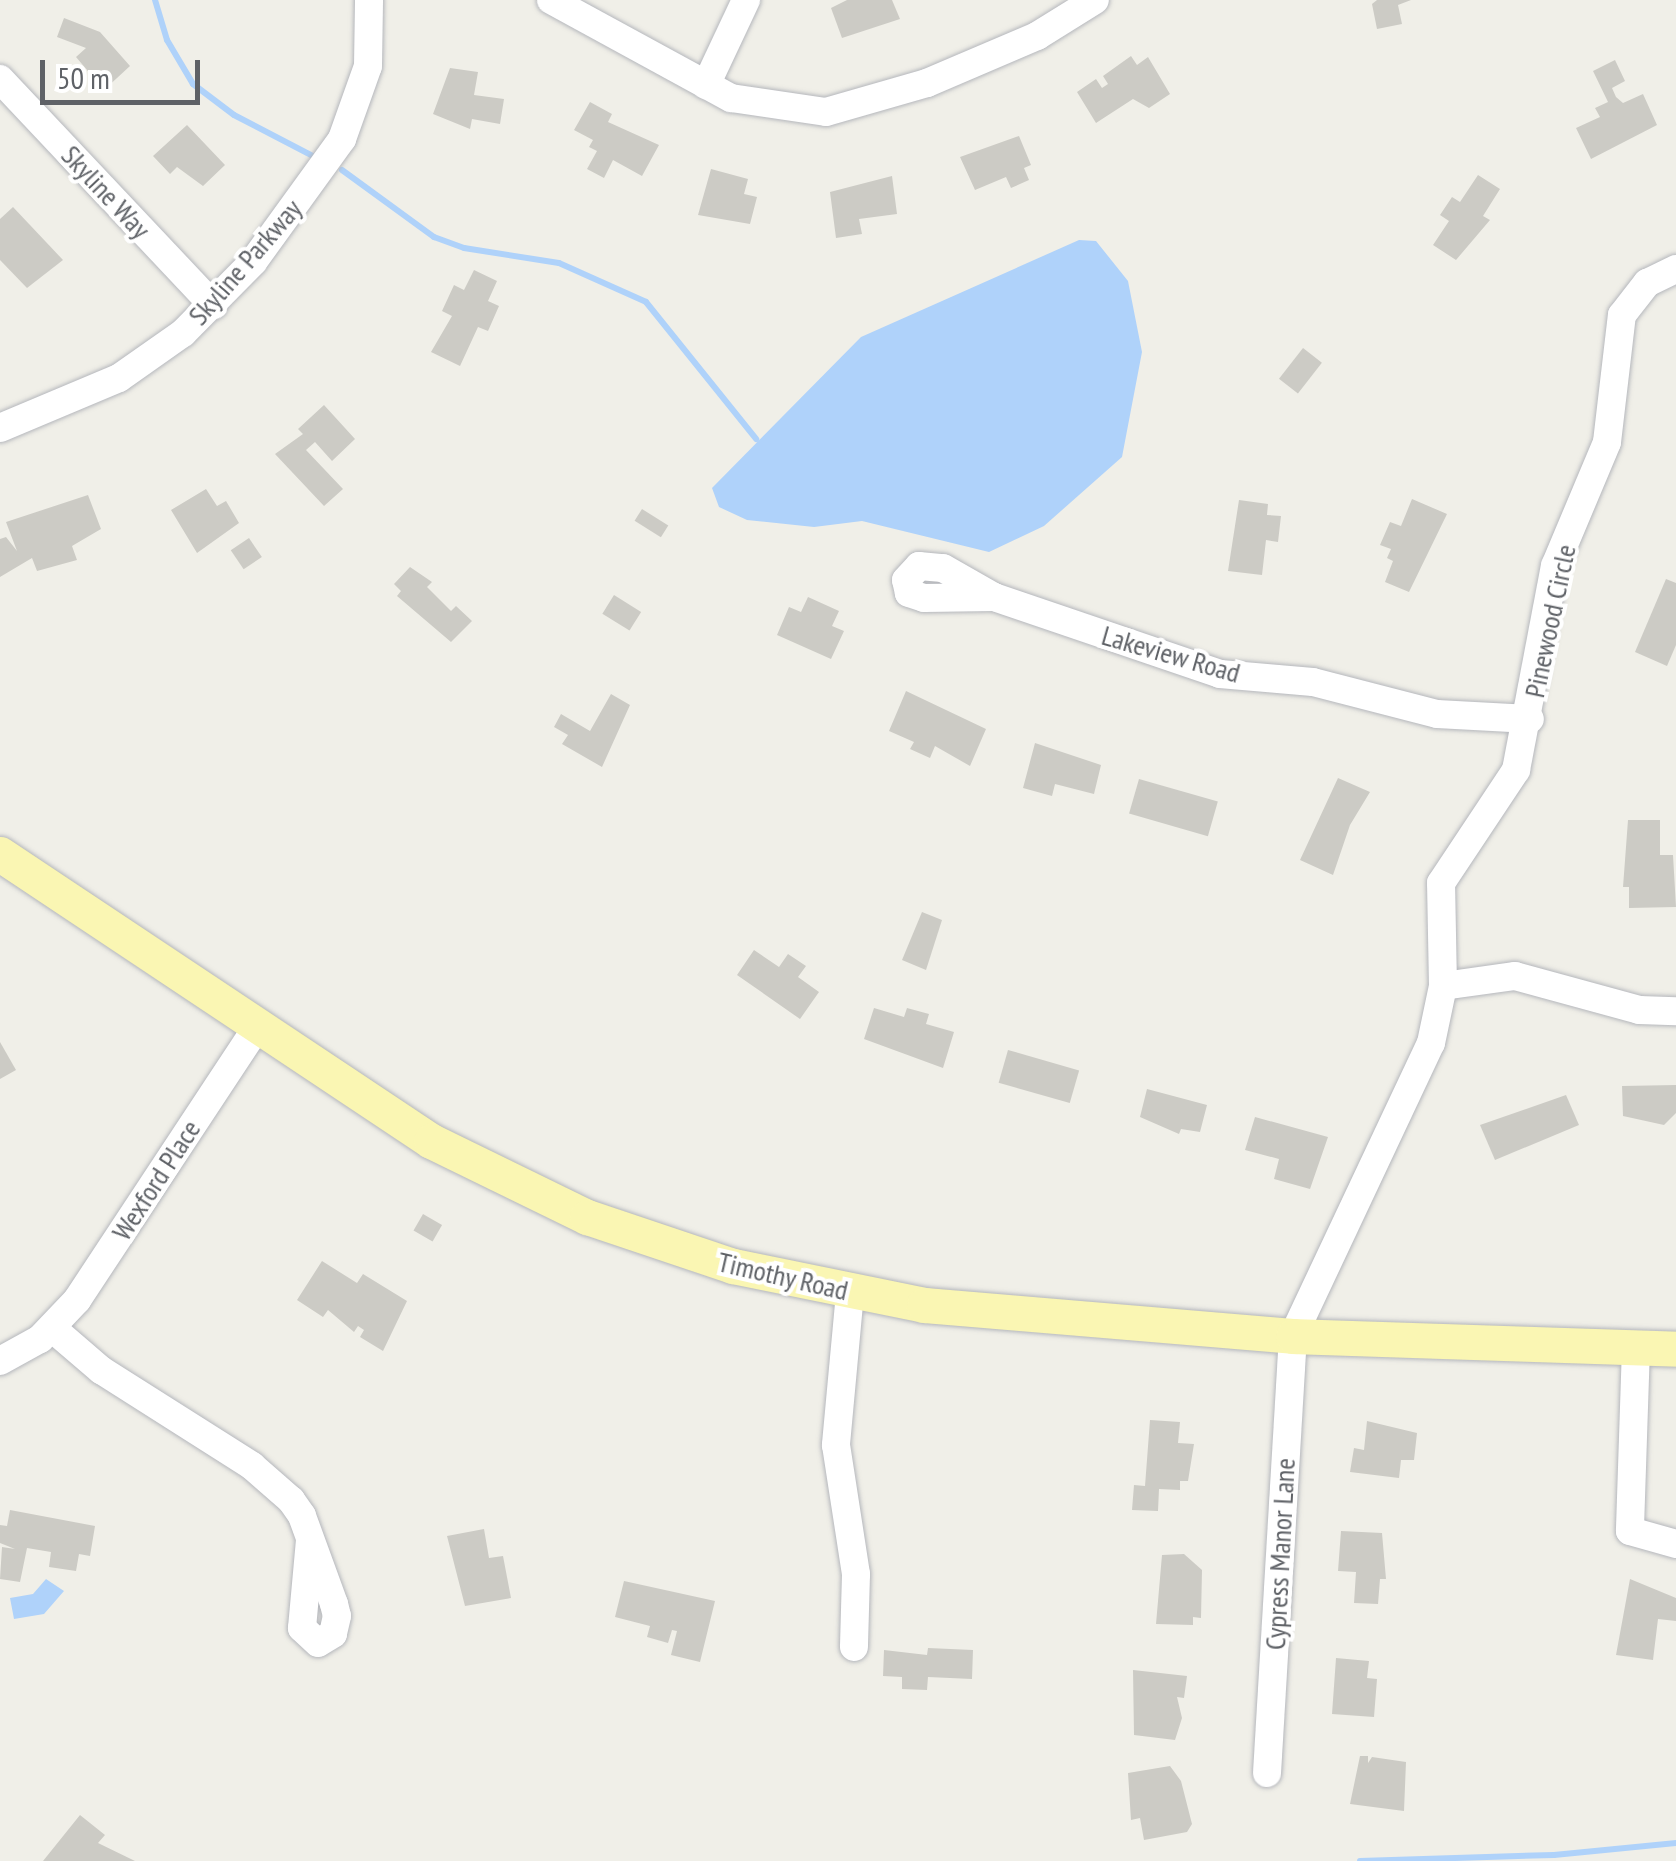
<!DOCTYPE html>
<style>
body{margin:0}
#map{position:relative;width:1676px;height:1861px;overflow:hidden;background:#f0efe8;font-family:"PT Sans Narrow",sans-serif}
div>[style]{position:absolute}
[style*='--x']{left:calc(var(--x)*1px);top:calc(var(--y)*1px);width:calc(var(--w)*1px);rotate:calc(var(--a)*1deg)}
.water>*{inset:0;background:#afd2fa}
.stream>*{height:6px;margin:-3px;padding:0 3px;transform-origin:3px;border-radius:3px;background:#afd2fa}
.building>*{inset:0;background:#cccbc5;transform-origin:0 0}
.roads{filter:drop-shadow(0 0 2px #b5b7bc) drop-shadow(0 0 2px #b5b7bc)}
.minor>*{height:28px;margin:-14px;padding:0 14px;transform-origin:14px;border-radius:14px;background:#fff}
.major>*{height:35px;margin:-17.5px;padding:0 17.5px;transform-origin:17.5px;border-radius:17.5px;background:#faf6b3}
span{translate:-50% -50%;white-space:nowrap;text-align:center;line-height:1.15;-webkit-text-stroke:8px #fff;paint-order:stroke}
.street-label{font-size:28px;color:#5f6267}
.scale{position:absolute;left:40px;top:60px;width:160px;height:45px;box-sizing:border-box;border:5px solid #5f6267;border-top:0;padding-left:12px;font-size:30px;line-height:35px;white-space:nowrap;color:#5f6267;-webkit-text-stroke:8px #fff;paint-order:stroke}
</style>
<div id="map">
<div class="water">
<i style="clip-path:polygon(1079px 240px,1096px 241px,1128px 281px,1142px 352px,1122px 457px,1044px 526px,989px 552px,862px 521px,814px 527px,747px 520px,719px 507px,712px 488px,861px 337px)"></i>
<i style="clip-path:polygon(46px 1579px,64px 1591px,44px 1614px,14px 1619px,10px 1598px,33px 1594px)"></i>
</div>
<div class="stream">
<i style="--x:155;--y:0;--w:42;--a:73.3"></i>
<i style="--x:167;--y:40;--w:51;--a:59.4"></i>
<i style="--x:193;--y:84;--w:51;--a:37.1"></i>
<i style="--x:234;--y:115;--w:87;--a:27.5"></i>
<i style="--x:342;--y:170;--w:114;--a:36.1"></i>
<i style="--x:434;--y:237;--w:32;--a:20"></i>
<i style="--x:464;--y:248;--w:96;--a:9"></i>
<i style="--x:559;--y:263;--w:95;--a:24.1"></i>
<i style="--x:646;--y:302;--w:176;--a:51.2"></i>
<i style="--x:1360;--y:1861;--w:194;--a:-1.8"></i>
<i style="--x:1554;--y:1855;--w:123;--a:-5.6"></i>
</div>
<div class="building">
<i style="clip-path:polygon(847px 0,892px 0,900px 19px,842px 38px,831px 8px)"></i>
<i style="clip-path:polygon(1377px 0,1411px 0,1398px 5px,1402px 24px,1377px 29px,1372px 4px)"></i>
<i style="clip-path:polygon(64px 18px,100px 32px,130px 66px,104px 90px,76px 57px,86px 48px,57px 37px)"></i>
<i style="clip-path:polygon(1131px 56px,1137px 65px,1148px 57px,1170px 94px,1149px 108px,1133px 99px,1096px 123px,1077px 92px,1096px 79px,1102px 88px,1108px 84px,1103px 76px)"></i>
<i style="clip-path:polygon(1615px 60px,1625px 81px,1612px 88px,1616px 97px,1623px 103px,1643px 94px,1657px 125px,1591px 159px,1576px 128px,1600px 117px,1595px 108px,1608px 102px,1593px 71px)"></i>
<i style="clip-path:polygon(450px 68px,478px 72px,474px 95px,504px 99px,500px 124px,472px 119px,470px 129px,433px 114px)"></i>
<i style="clip-path:polygon(590px 102px,612px 114px,608px 122px,659px 145px,642px 176px,613px 160px,604px 178px,587px 169px,597px 151px,589px 147px,593px 140px,574px 130px)"></i>
<i style="clip-path:polygon(187px 125px,225px 165px,203px 186px,177px 167px,170px 174px,153px 156px)"></i>
<i style="clip-path:polygon(1019px 136px,1031px 165px,1024px 168px,1029px 180px,1011px 188px,1006px 177px,975px 190px,960px 157px)"></i>
<i style="clip-path:polygon(711px 169px,748px 179px,744px 194px,757px 197px,750px 224px,698px 215px)"></i>
<i style="clip-path:polygon(1478px 175px,1500px 189px,1483px 216px,1490px 220px,1456px 260px,1433px 245px,1449px 221px,1440px 215px,1452px 197px,1460px 202px)"></i>
<i style="clip-path:polygon(892px 176px,897px 214px,859px 219px,862px 234px,836px 238px,830px 192px)"></i>
<i style="clip-path:polygon(13px 207px,63px 260px,27px 288px,0 260px,0 219px)"></i>
<i style="clip-path:polygon(474px 270px,497px 281px,488px 301px,499px 306px,488px 331px,478px 327px,460px 366px,431px 352px,452px 316px,442px 311px,454px 285px,464px 290px)"></i>
<i style="left:1303px;top:348px;width:24px;height:39px;rotate:38deg"></i>
<i style="clip-path:polygon(324px 405px,355px 439px,332px 461px,315px 442px,306px 450px,343px 489px,324px 506px,275px 454px,303px 434px,298px 429px)"></i>
<i style="clip-path:polygon(206px 489px,217px 506px,226px 501px,239px 523px,197px 553px,171px 510px)"></i>
<i style="clip-path:polygon(88px 495px,101px 529px,72px 546px,77px 560px,37px 571px,32px 558px,0 577px,0 539px,6px 537px,17px 551px,6px 522px)"></i>
<i style="clip-path:polygon(1412px 499px,1447px 514px,1409px 592px,1385px 582px,1393px 561px,1387px 558px,1391px 549px,1380px 545px,1390px 522px,1401px 526px)"></i>
<i style="clip-path:polygon(1239px 500px,1268px 504px,1267px 515px,1281px 516px,1278px 542px,1266px 540px,1262px 575px,1228px 571px)"></i>
<i style="left:642px;top:509px;width:31px;height:14px;rotate:32deg"></i>
<i style="left:249px;top:538px;width:23px;height:22px;rotate:56deg"></i>
<i style="clip-path:polygon(410px 567px,432px 582px,427px 587px,451px 611px,456px 606px,472px 621px,451px 642px,397px 596px,401px 591px,394px 584px)"></i>
<i style="clip-path:polygon(1666px 579px,1676px 583px,1676px 645px,1667px 666px,1635px 652px)"></i>
<i style="left:614px;top:595px;width:32px;height:22px;rotate:32deg"></i>
<i style="clip-path:polygon(808px 597px,839px 611px,832px 626px,844px 631px,831px 659px,777px 635px,789px 607px,801px 612px)"></i>
<i style="clip-path:polygon(906px 691px,986px 729px,970px 766px,935px 746px,930px 758px,910px 749px,914px 742px,889px 731px)"></i>
<i style="clip-path:polygon(611px 694px,630px 705px,602px 767px,562px 744px,568px 735px,554px 727px,561px 714px,590px 731px)"></i>
<i style="clip-path:polygon(1035px 743px,1101px 765px,1094px 794px,1055px 784px,1052px 796px,1023px 788px)"></i>
<i style="clip-path:polygon(1338px 778px,1370px 792px,1350px 825px,1333px 875px,1300px 860px)"></i>
<i style="left:1139px;top:779px;width:82px;height:36px;rotate:16deg"></i>
<i style="clip-path:polygon(1628px 820px,1660px 820px,1660px 855px,1673px 855px,1676px 907px,1629px 908px,1629px 887px,1623px 887px)"></i>
<i style="clip-path:polygon(922px 912px,942px 920px,926px 970px,902px 960px)"></i>
<i style="clip-path:polygon(754px 950px,779px 967px,788px 954px,806px 966px,798px 977px,819px 992px,800px 1019px,737px 975px)"></i>
<i style="clip-path:polygon(874px 1008px,904px 1017px,907px 1008px,929px 1014px,926px 1024px,954px 1032px,943px 1068px,864px 1039px)"></i>
<i style="clip-path:polygon(0 1042px,16px 1070px,0 1079px)"></i>
<i style="left:1008px;top:1050px;width:74px;height:34px;rotate:16deg"></i>
<i style="clip-path:polygon(1676px 1085px,1676px 1113px,1664px 1125px,1623px 1116px,1622px 1086px)"></i>
<i style="clip-path:polygon(1147px 1089px,1207px 1105px,1200px 1132px,1181px 1129px,1179px 1134px,1140px 1117px)"></i>
<i style="clip-path:polygon(1566px 1095px,1579px 1125px,1495px 1160px,1480px 1125px)"></i>
<i style="clip-path:polygon(1255px 1117px,1328px 1137px,1310px 1189px,1274px 1179px,1279px 1159px,1245px 1150px)"></i>
<i style="left:423px;top:1214px;width:22px;height:19px;rotate:30deg"></i>
<i style="clip-path:polygon(322px 1261px,357px 1283px,363px 1274px,407px 1301px,383px 1351px,360px 1337px,364px 1330px,358px 1326px,354px 1332px,328px 1310px,323px 1317px,297px 1300px)"></i>
<i style="clip-path:polygon(1150px 1420px,1180px 1422px,1178px 1443px,1194px 1444px,1188px 1481px,1180px 1481px,1180px 1490px,1159px 1489px,1158px 1511px,1132px 1510px,1134px 1485px,1145px 1486px)"></i>
<i style="clip-path:polygon(1367px 1421px,1417px 1433px,1414px 1460px,1401px 1460px,1399px 1478px,1350px 1472px,1354px 1448px,1364px 1450px)"></i>
<i style="clip-path:polygon(10px 1510px,95px 1526px,90px 1556px,79px 1554px,76px 1571px,49px 1567px,51px 1552px,27px 1548px,20px 1582px,0 1579px,2px 1547px,15px 1549px,0 1543px,0 1525px,7px 1526px)"></i>
<i style="clip-path:polygon(484px 1529px,489px 1558px,503px 1556px,511px 1598px,465px 1606px,447px 1536px)"></i>
<i style="clip-path:polygon(1341px 1531px,1382px 1533px,1386px 1579px,1380px 1579px,1378px 1604px,1354px 1603px,1356px 1572px,1338px 1571px)"></i>
<i style="clip-path:polygon(1184px 1554px,1202px 1570px,1201px 1618px,1193px 1617px,1193px 1625px,1156px 1624px,1162px 1555px)"></i>
<i style="clip-path:polygon(1630px 1579px,1676px 1598px,1676px 1621px,1658px 1619px,1653px 1660px,1616px 1655px)"></i>
<i style="clip-path:polygon(624px 1581px,715px 1601px,700px 1662px,671px 1655px,677px 1631px,672px 1630px,668px 1643px,647px 1637px,650px 1626px,615px 1617px)"></i>
<i style="clip-path:polygon(928px 1648px,973px 1650px,972px 1679px,928px 1677px,927px 1690px,902px 1689px,902px 1677px,883px 1676px,884px 1650px,927px 1655px)"></i>
<i style="clip-path:polygon(1336px 1658px,1369px 1661px,1367px 1678px,1377px 1679px,1374px 1717px,1332px 1714px)"></i>
<i style="clip-path:polygon(1133px 1670px,1187px 1676px,1184px 1698px,1177px 1697px,1182px 1718px,1175px 1740px,1134px 1735px)"></i>
<i style="clip-path:polygon(1360px 1756px,1368px 1756px,1368px 1763px,1372px 1757px,1406px 1762px,1404px 1811px,1350px 1804px)"></i>
<i style="clip-path:polygon(1170px 1766px,1181px 1781px,1192px 1824px,1187px 1832px,1144px 1840px,1140px 1818px,1131px 1820px,1128px 1773px)"></i>
<i style="clip-path:polygon(80px 1815px,105px 1835px,98px 1843px,135px 1861px,43px 1861px)"></i>
</div>
<div class="roads">
<div class="minor">
<i style="--x:551;--y:0;--w:205;--a:28.6"></i>
<i style="--x:731;--y:98;--w:96;--a:8.4"></i>
<i style="--x:826;--y:112;--w:105;--a:-16"></i>
<i style="--x:927;--y:83;--w:120;--a:-23.1"></i>
<i style="--x:1037;--y:36;--w:68;--a:-31.8"></i>
<i style="--x:0;--y:79;--w:311;--a:46.7"></i>
<i style="--x:706;--y:85;--w:94;--a:-64.8"></i>
<i style="--x:0;--y:428;--w:129;--a:-22.8"></i>
<i style="--x:119;--y:378;--w:78;--a:-35.1"></i>
<i style="--x:183;--y:333;--w:100;--a:-45.4"></i>
<i style="--x:253;--y:262;--w:152;--a:-54.1"></i>
<i style="--x:342;--y:139;--w:77;--a:-70.4"></i>
<i style="--x:368;--y:66;--w:66;--a:-89.1"></i>
<i style="--x:994;--y:597;--w:70;--a:179.2"></i>
<i style="--x:924;--y:598;--w:16;--a:-162"></i>
<i style="--x:909;--y:593;--w:13;--a:-103"></i>
<i style="--x:906;--y:580;--w:19;--a:-47"></i>
<i style="--x:919;--y:566;--w:24;--a:5"></i>
<i style="--x:943;--y:568;--w:59;--a:29.6"></i>
<i style="--x:994;--y:597;--w:239;--a:18.8"></i>
<i style="--x:1220;--y:674;--w:93;--a:4.9"></i>
<i style="--x:1313;--y:682;--w:128;--a:14.5"></i>
<i style="--x:1437;--y:714;--w:93;--a:3.1"></i>
<i style="--x:1443;--y:986;--w:73;--a:-7.9"></i>
<i style="--x:1515;--y:976;--w:129;--a:15.3"></i>
<i style="--x:1639;--y:1010;--w:37;--a:2"></i>
<i style="--x:850;--y:1293;--w:153;--a:95.3"></i>
<i style="--x:836;--y:1445;--w:131;--a:81.2"></i>
<i style="--x:856;--y:1574;--w:73;--a:91.6"></i>
<i style="--x:52;--y:1328;--w:65;--a:40.6"></i>
<i style="--x:101;--y:1370;--w:179;--a:32.4"></i>
<i style="--x:252;--y:1466;--w:52;--a:41.1"></i>
<i style="--x:291;--y:1500;--w:19;--a:55"></i>
<i style="--x:302;--y:1516;--w:94;--a:70"></i>
<i style="--x:334;--y:1604;--w:12;--a:76"></i>
<i style="--x:337;--y:1616;--w:18;--a:103"></i>
<i style="--x:333;--y:1634;--w:17;--a:149"></i>
<i style="--x:318;--y:1643;--w:22;--a:-137"></i>
<i style="--x:302;--y:1628;--w:88;--a:-84.8"></i>
<i style="--x:1636;--y:1347;--w:184;--a:91.9"></i>
<i style="--x:1630;--y:1531;--w:48;--a:15.8"></i>
<i style="--x:0;--y:1361;--w:46;--a:-28.8"></i>
<i style="--x:40;--y:1339;--w:54;--a:-46.5"></i>
<i style="--x:77;--y:1300;--w:325;--a:-56.6"></i>
<i style="--x:1267;--y:1773;--w:438;--a:-86.6"></i>
<i style="--x:1293;--y:1336;--w:324;--a:-64.8"></i>
<i style="--x:1431;--y:1043;--w:58;--a:-78.1"></i>
<i style="--x:1443;--y:986;--w:103;--a:-91.1"></i>
<i style="--x:1441;--y:883;--w:136;--a:-56.4"></i>
<i style="--x:1516;--y:770;--w:208;--a:-79.2"></i>
<i style="--x:1555;--y:566;--w:134;--a:-67.2"></i>
<i style="--x:1607;--y:442;--w:128;--a:-83.3"></i>
<i style="--x:1622;--y:315;--w:41;--a:-52"></i>
<i style="--x:1647;--y:283;--w:32;--a:-26"></i>
</div>
<div class="major">
<i style="--x:0;--y:854;--w:518;--a:33.66"></i>
<i style="--x:431;--y:1141;--w:174;--a:26"></i>
<i style="--x:587;--y:1217;--w:154;--a:18.6"></i>
<i style="--x:733;--y:1266;--w:195;--a:11.5"></i>
<i style="--x:924;--y:1305;--w:370;--a:4.8"></i>
<i style="--x:1293;--y:1336;--w:383;--a:1.9"></i>
</div>
</div>
<div class="street-label">
<span style="left:106px;top:192px;rotate:47deg">Skyline Way</span>
<span style="left:245px;top:262px;rotate:-49deg">Skyline Parkway</span>
<span style="left:1550px;top:621px;rotate:-78deg">Pinewood Circle</span>
<span style="left:1171px;top:654px;rotate:16deg">Lakeview Road</span>
<span style="left:156px;top:1180px;rotate:-57deg">Wexford Place</span>
<span style="left:783px;top:1276px;rotate:13deg">Timothy Road</span>
<span style="left:1280px;top:1554px;rotate:-87deg">Cypress Manor Lane</span>
</div>
<div class="scale">50 m</div>
</div>
